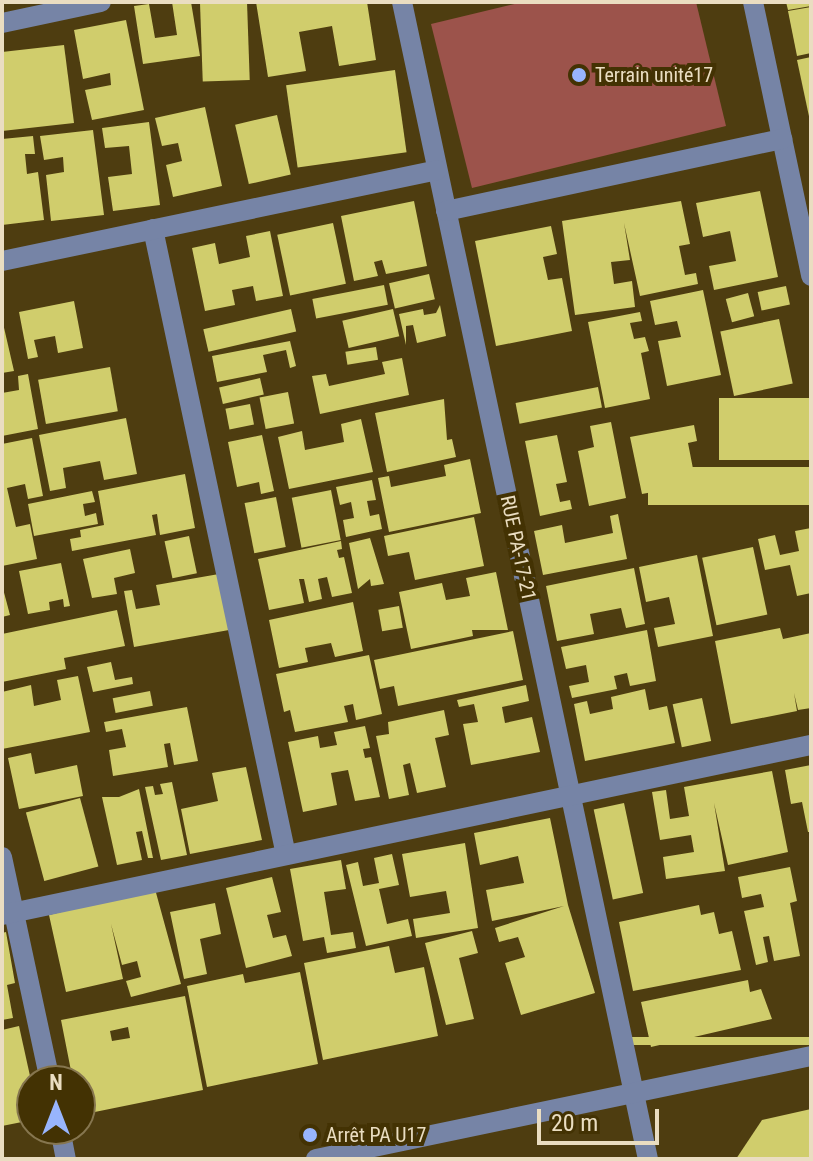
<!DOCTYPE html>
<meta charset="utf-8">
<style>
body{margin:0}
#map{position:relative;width:813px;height:1161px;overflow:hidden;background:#4e3d10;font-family:"Roboto Condensed",sans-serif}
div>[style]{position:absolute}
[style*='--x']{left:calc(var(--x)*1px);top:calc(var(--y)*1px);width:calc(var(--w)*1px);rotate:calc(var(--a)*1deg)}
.green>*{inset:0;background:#9c534b}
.building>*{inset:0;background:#d0cd6c;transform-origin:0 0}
.minor>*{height:20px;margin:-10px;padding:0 10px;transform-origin:10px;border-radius:10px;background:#7684a6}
.dots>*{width:22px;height:22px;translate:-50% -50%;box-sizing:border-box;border:4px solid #433203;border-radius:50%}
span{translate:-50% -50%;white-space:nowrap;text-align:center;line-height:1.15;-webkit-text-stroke:8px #433203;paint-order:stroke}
.poi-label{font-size:20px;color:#eaddc1}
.left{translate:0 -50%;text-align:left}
.street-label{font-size:20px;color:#eaddc1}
.frame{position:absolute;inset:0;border:4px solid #eaddc1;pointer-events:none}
.north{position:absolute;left:16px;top:1065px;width:80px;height:80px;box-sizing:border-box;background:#433203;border:2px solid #86764f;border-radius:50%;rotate:0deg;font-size:22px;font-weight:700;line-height:32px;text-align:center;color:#eaddc1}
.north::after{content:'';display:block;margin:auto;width:28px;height:36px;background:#98b5fd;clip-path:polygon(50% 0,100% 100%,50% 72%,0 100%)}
.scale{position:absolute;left:537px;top:1109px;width:122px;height:36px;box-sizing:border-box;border:4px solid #eaddc1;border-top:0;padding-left:10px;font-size:24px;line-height:28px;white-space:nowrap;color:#eaddc1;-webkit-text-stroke:6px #433203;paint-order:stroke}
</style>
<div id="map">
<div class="green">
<i style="clip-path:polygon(523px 2px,696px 2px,726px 126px,472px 188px,431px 24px)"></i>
</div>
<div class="building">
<i style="clip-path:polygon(172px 2px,191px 2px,200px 56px,143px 64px,134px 6px,149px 4px,155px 38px,177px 35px)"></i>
<i style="left:247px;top:2px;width:78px;height:47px;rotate:88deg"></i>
<i style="clip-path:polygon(256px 2px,367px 2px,376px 60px,339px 66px,332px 26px,299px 32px,306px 71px,268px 77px)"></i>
<i style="clip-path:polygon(786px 2px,811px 2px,811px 6px,788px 10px)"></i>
<i style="clip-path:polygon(811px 7px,811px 53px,797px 56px,788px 11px)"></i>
<i style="clip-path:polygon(126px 20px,144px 110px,92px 120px,85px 90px,111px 85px,110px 73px,83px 79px,74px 30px)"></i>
<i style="clip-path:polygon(64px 45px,74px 123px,2px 131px,2px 52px)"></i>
<i style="clip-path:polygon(811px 57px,811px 121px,810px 121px,797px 60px)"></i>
<i style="left:395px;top:70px;width:83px;height:110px;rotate:82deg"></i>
<i style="clip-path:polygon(205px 107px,222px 186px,173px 197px,166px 165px,182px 161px,178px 143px,162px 146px,155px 118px)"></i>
<i style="left:277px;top:115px;width:61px;height:43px;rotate:77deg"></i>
<i style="clip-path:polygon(149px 122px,160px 205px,113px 211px,108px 177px,132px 174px,129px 146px,105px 148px,102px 128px)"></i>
<i style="clip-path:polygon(93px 130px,104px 215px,51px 221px,46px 175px,64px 172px,63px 157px,44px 160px,40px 136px)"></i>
<i style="clip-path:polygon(33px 136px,35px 154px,25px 154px,27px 174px,38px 172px,44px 220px,2px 225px,2px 139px)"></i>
<i style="clip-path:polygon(760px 191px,778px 277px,714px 290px,709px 266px,736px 261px,730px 231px,703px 237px,696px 203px)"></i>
<i style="clip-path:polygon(414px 201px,427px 266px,386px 274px,382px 260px,374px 262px,378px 276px,354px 281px,341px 216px)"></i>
<i style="clip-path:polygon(681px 201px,690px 244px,679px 246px,685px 275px,696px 273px,698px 284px,640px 296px,624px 223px,630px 260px,611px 262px,614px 284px,632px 281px,635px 307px,575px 315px,562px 221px)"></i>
<i style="left:333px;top:223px;width:62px;height:57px;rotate:78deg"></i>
<i style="clip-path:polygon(551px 226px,557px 254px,543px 257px,548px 280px,562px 278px,572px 331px,496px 346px,475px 241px)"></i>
<i style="clip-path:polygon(270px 231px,283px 296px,256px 301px,253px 286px,232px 290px,235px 305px,205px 311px,192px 248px,215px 243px,219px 264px,250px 257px,246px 236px)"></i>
<i style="left:429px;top:274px;width:26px;height:41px;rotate:77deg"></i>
<i style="left:384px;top:285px;width:20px;height:73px;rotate:79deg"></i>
<i style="left:786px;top:286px;width:19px;height:29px;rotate:78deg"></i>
<i style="clip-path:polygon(703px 290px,721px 375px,667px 386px,658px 341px,681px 337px,677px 321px,655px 325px,650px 301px)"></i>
<i style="left:748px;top:293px;width:24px;height:23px;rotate:75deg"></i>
<i style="clip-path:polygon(74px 301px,83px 348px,58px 353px,55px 336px,34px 340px,38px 357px,28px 359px,19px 312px)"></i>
<i style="clip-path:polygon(440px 305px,446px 336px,417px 343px,413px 325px,406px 326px,406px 345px,399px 314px,423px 309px,424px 315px,436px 313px)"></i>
<i style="left:291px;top:309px;width:23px;height:90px;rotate:77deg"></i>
<i style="left:393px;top:309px;width:28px;height:52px;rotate:77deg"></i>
<i style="clip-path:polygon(640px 312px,642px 321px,630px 323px,634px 339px,645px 337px,649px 351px,641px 353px,650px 399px,605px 408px,588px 322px)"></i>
<i style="clip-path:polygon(2px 319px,14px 371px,2px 373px)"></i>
<i style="left:779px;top:319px;width:66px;height:60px;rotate:78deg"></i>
<i style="clip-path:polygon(290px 341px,296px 366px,290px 368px,286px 350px,263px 355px,267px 372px,217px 382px,212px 356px)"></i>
<i style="left:376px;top:347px;width:13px;height:31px;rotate:81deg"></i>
<i style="clip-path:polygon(402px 358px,409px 395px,320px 414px,312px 376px,326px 374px,329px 386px,385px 374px,382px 362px)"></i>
<i style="left:110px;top:367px;width:45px;height:73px;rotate:80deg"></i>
<i style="clip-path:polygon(28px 374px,38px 429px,2px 436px,2px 393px,19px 390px,18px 376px)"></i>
<i style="left:260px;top:378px;width:17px;height:42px;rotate:77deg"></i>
<i style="left:598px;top:387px;width:21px;height:84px;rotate:79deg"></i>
<i style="left:288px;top:392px;width:32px;height:29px;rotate:79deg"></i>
<i style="left:811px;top:398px;width:62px;height:92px;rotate:90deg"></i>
<i style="clip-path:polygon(444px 399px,447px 440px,452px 439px,456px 457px,387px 472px,375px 413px)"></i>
<i style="left:250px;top:404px;width:21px;height:25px;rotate:79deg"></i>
<i style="clip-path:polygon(126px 418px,137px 474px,104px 480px,100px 461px,63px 468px,66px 488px,50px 491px,39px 435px)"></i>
<i style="clip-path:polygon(361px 419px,373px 472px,289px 489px,278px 437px,302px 431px,305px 450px,344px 442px,341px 424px)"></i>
<i style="clip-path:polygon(611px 422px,626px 498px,589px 506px,578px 451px,594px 447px,590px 426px)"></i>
<i style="clip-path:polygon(694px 425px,697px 441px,688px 443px,696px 484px,642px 494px,630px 437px)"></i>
<i style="clip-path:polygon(262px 435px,274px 491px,261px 494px,259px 482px,237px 487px,228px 442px)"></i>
<i style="clip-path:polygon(557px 435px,567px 482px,556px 484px,560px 502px,570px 500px,572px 509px,540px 516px,525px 441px)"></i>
<i style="clip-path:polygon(32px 438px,43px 496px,28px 499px,25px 484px,7px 488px,16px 527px,30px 524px,37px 559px,2px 566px,2px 444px)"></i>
<i style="clip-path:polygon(470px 459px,481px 513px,389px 532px,378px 478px,389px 476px,391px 487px,446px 476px,444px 465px)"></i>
<i style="left:811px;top:467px;width:38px;height:163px;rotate:90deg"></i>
<i style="clip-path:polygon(185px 474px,195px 528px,160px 535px,157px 514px,152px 515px,156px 535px,72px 551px,70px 539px,81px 537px,80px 530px,104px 525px,98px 491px)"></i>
<i style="clip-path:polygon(372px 480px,376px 500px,367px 501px,370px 516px,379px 514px,382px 529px,346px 537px,343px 520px,354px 518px,351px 502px,340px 505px,336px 487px)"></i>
<i style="left:331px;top:490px;width:51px;height:40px;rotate:79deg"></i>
<i style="clip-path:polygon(92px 491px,95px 502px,83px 504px,85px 516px,96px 513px,98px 524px,34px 536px,28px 504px)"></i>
<i style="left:276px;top:497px;width:51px;height:32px;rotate:79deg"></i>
<i style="clip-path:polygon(618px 514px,627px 559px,543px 575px,534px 531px,562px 525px,565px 543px,613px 533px,610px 516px)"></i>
<i style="clip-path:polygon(474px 517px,484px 566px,415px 580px,409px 552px,388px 556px,384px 536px)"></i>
<i style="clip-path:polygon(811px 528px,811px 593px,797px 596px,790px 565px,765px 570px,758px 539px,775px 535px,780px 555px,799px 551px,795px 531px)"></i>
<i style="left:189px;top:536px;width:38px;height:25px;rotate:78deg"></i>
<i style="clip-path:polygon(370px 538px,384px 584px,371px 586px,370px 579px,358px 589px,349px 543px)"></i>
<i style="clip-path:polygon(341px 541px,342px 549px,337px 550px,339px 558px,344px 557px,352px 593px,332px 597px,327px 577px,318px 579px,322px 599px,309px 602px,304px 579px,299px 579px,304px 603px,269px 610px,258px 559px)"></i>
<i style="left:753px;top:547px;width:69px;height:52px;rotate:78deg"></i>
<i style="clip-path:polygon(130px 549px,135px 573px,114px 578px,117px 594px,92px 598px,83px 559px)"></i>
<i style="clip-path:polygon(697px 555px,713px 636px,658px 647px,654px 628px,675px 624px,669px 597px,646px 602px,639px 567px)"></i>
<i style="clip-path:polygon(61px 563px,70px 606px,64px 607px,63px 599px,49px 602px,50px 610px,28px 614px,19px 571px)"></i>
<i style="clip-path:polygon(634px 568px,645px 624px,626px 628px,621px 608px,590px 614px,594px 634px,557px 641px,546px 586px)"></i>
<i style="clip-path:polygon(496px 572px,508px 630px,472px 630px,473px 636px,411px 649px,399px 592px,442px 583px,446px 600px,470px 596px,466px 578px)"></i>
<i style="clip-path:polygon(219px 574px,229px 630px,134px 647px,124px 591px,132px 590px,136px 609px,160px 605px,156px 585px)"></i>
<i style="clip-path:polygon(2px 585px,10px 615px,2px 617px)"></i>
<i style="clip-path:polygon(353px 602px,363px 651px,335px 657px,331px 643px,305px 648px,308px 662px,279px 668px,269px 620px)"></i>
<i style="left:399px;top:606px;width:22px;height:21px;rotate:80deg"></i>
<i style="clip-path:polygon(117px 610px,125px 646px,64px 658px,66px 669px,2px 682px,2px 634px)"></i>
<i style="clip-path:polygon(780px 628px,783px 639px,811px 633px,811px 708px,798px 710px,794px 693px,797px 711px,731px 724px,715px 641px)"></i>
<i style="clip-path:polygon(647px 630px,656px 681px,630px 686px,627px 673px,614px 676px,617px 689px,572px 698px,569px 686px,589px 682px,586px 665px,566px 669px,561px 647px)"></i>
<i style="clip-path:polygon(513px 631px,523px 680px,398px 706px,394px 686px,380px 689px,374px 660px)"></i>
<i style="clip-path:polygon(369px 655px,382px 714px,356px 720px,353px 704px,344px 706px,348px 722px,295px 732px,290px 710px,284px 712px,276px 674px)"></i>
<i style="clip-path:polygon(111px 662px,115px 680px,132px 677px,133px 684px,93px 692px,87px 667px)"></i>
<i style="clip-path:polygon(78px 676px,90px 732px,2px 749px,2px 692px,31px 685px,34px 706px,61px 700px,57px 680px)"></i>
<i style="clip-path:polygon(526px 685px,529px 701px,502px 707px,505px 723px,532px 717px,540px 752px,471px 765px,463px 724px,478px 722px,474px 704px,459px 707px,457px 700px)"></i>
<i style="clip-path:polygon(645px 689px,649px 710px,667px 706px,675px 743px,585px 761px,574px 704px,587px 701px,590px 714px,613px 709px,611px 697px)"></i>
<i style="left:150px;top:691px;width:15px;height:38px;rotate:79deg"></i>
<i style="left:702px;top:698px;width:44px;height:30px;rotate:78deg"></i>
<i style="clip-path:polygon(187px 707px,198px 761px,174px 765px,170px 743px,164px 744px,168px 767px,113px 776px,109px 750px,126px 747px,122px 729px,106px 732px,104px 722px)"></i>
<i style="clip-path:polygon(444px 710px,449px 735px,435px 738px,446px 787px,417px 793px,410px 763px,403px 765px,409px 795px,389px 799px,376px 736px,389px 734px,388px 722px)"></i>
<i style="clip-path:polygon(365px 726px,370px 748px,363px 749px,365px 758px,371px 757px,380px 797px,355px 801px,348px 770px,331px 773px,337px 805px,303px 812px,288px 742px,318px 736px,320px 748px,337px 745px,334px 732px)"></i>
<i style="clip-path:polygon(31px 753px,35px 774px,77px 765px,83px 796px,19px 809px,8px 758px)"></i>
<i style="clip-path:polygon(811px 765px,811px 832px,808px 832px,802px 802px,791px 804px,785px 770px)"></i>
<i style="clip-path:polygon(246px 767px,262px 840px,190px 854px,181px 809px,218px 801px,212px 773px)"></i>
<i style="clip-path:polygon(772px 771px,788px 852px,728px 865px,714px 803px,725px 871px,666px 879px,663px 857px,694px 852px,691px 835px,660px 840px,652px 792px,666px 790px,670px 819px,689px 816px,684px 787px)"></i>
<i style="clip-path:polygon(172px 782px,187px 855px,161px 860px,145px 787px,153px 786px,155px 795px,163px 794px,160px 784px)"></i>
<i style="clip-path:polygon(139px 789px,153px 858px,148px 858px,142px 831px,136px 832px,142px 860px,117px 865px,102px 797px,119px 797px)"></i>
<i style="left:80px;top:798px;width:71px;height:56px;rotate:75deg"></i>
<i style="left:624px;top:803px;width:92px;height:31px;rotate:78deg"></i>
<i style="clip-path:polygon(550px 818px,568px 905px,595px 993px,521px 1015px,505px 963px,525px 957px,518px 937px,499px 942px,495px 928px,564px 906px,492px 921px,486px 890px,524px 883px,518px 856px,480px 865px,474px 833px)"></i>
<i style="clip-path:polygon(465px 843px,478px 928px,416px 938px,413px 919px,450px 913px,446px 891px,410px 897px,402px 854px)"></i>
<i style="clip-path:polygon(392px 854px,399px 885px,379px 889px,387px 924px,408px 919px,412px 936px,366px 946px,346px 865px,358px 862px,363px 886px,379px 883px,374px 858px)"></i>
<i style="clip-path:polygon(341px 860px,346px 889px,324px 892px,331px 935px,353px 932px,356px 948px,327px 953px,324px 937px,303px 941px,290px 869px)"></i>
<i style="clip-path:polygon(790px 867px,797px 901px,790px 903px,800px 956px,774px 961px,769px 936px,763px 937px,768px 962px,756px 965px,744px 911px,764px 907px,761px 894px,742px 898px,738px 877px)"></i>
<i style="clip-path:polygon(272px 877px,281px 912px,267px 915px,273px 938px,286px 935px,292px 956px,246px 968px,226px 888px)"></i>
<i style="clip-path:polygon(155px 889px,181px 984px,131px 997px,126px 981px,141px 977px,137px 961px,122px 965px,111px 924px,123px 979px,66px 992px,49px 915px)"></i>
<i style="clip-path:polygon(215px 903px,221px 934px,200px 939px,207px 974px,184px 979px,170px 912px)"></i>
<i style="clip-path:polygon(699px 905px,701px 915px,714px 912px,719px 934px,732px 931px,741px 970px,633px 991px,619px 922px)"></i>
<i style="clip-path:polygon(472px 931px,478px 953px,459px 958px,474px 1019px,446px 1025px,425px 943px)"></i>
<i style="clip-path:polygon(6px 932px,15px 983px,7px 985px,13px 1018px,2px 1020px,2px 933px)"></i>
<i style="clip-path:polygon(389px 946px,395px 973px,424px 967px,438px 1036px,323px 1060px,304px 963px)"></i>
<i style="clip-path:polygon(300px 972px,318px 1064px,207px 1087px,187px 986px,243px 974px,245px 983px)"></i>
<i style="clip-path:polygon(748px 980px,750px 992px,761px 989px,772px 1019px,651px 1047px,641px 1002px)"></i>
<i style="clip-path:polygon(evenodd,185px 996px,203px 1090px,80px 1115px,80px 1081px,73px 1081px,61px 1020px,185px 996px,128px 1027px,130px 1038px,112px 1041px,110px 1031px,128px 1027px)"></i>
<i style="clip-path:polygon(19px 1026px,32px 1085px,32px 1120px,2px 1126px,2px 1030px)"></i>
<i style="left:811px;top:1037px;width:8px;height:185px;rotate:90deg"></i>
<i style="clip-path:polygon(811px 1109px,811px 1159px,736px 1159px,762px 1120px)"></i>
</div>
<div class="minor">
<i style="--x:402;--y:2;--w:1183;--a:78"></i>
<i style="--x:753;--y:2;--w:280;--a:78"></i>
<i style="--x:2;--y:23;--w:101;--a:-12"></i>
<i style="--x:446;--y:211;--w:344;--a:-12.1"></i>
<i style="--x:153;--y:229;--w:640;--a:78.01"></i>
<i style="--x:2;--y:261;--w:444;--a:-11.8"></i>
<i style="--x:2;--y:857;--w:229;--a:77.9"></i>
<i style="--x:2;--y:915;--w:827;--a:-11.87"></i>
<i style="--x:60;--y:1129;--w:31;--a:79"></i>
<i style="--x:316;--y:1159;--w:506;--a:-11.75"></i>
</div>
<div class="dots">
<i style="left:579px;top:75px;background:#98b5fd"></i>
<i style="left:310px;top:1135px;background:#98b5fd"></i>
</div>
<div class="poi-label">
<span class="left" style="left:595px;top:75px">Terrain unité17</span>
<span class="left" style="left:326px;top:1135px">Arrêt PA U17</span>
</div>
<div class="street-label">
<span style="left:518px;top:548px;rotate:78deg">RUE PA-17-21</span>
</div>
<div class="frame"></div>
<div class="north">N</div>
<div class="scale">20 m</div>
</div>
